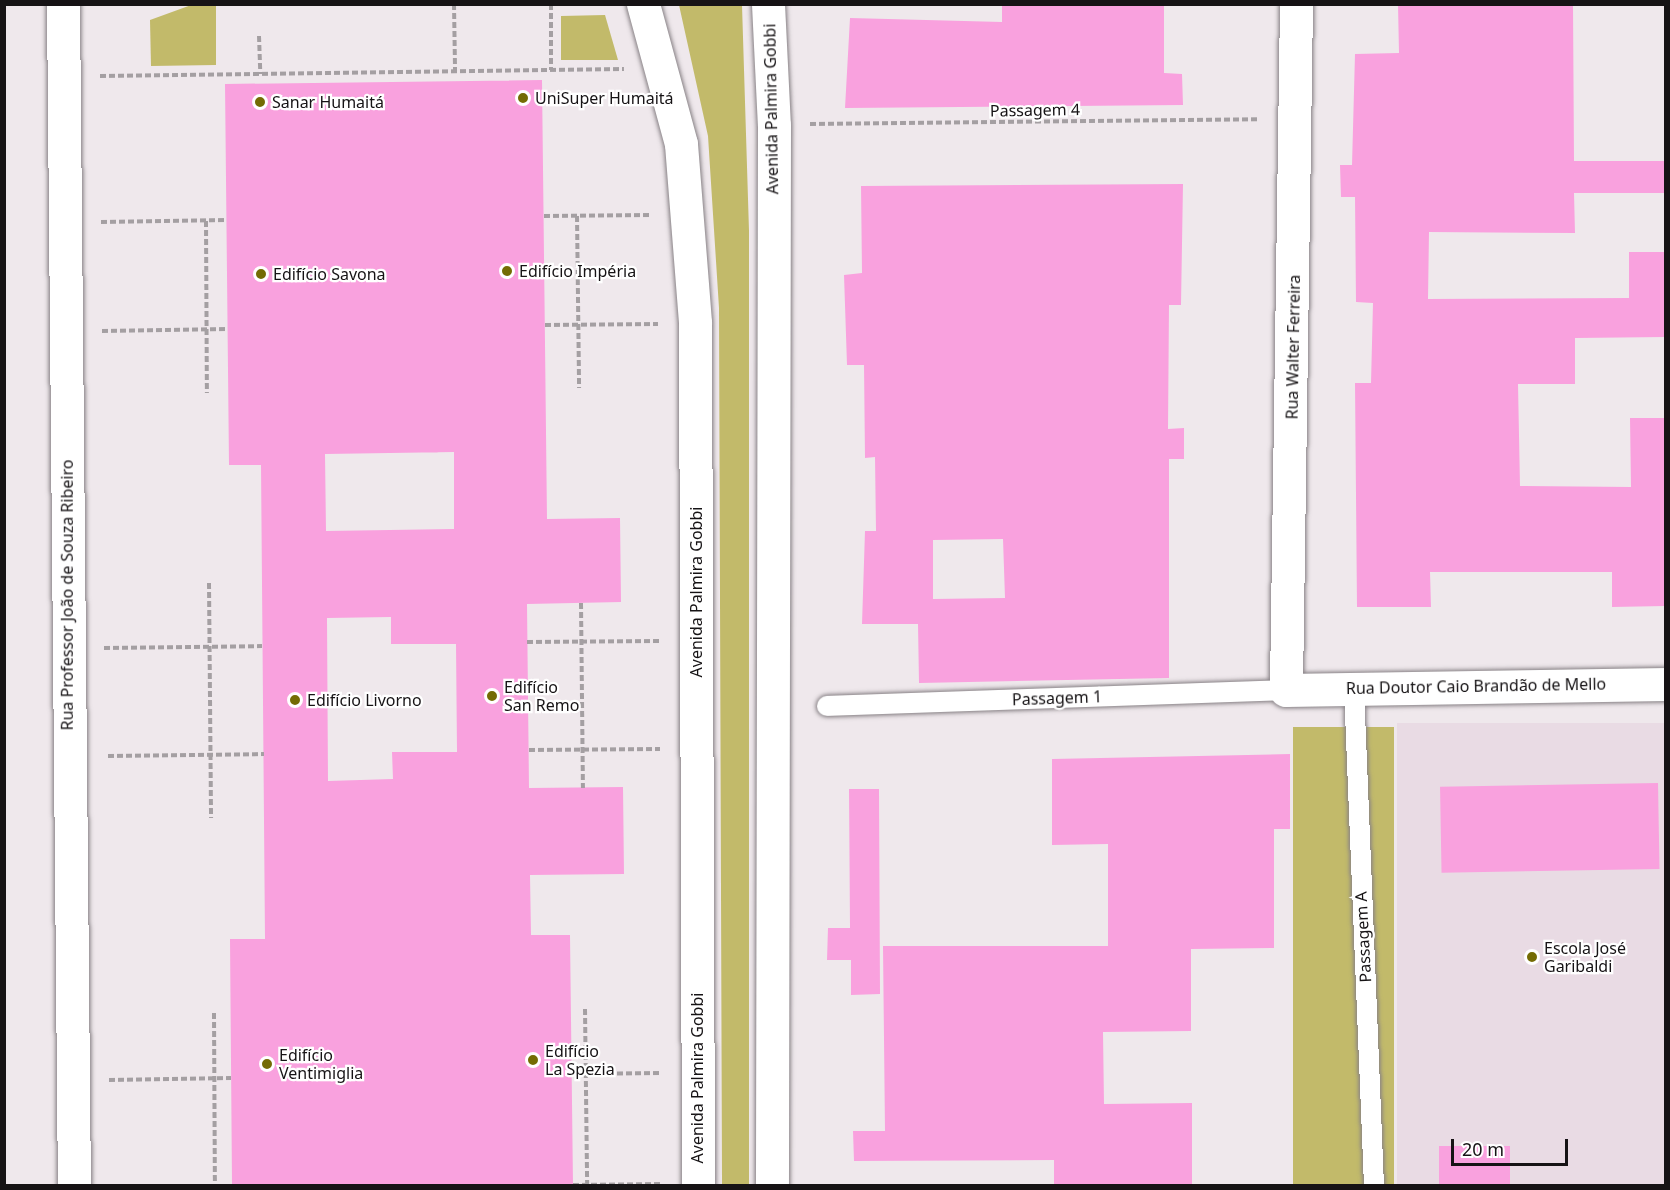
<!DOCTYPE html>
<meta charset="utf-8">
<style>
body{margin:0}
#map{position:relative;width:1670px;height:1190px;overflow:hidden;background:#efe8ec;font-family:"Noto Sans",sans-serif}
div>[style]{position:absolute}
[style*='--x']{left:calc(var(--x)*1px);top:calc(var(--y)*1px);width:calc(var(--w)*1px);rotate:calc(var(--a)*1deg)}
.built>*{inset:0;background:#e9dbe4;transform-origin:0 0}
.green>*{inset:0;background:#c2ba6a;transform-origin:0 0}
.building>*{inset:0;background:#f9a1de;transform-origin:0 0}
.path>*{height:4px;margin-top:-2px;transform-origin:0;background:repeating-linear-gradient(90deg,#a49fa2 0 6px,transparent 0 9px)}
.roads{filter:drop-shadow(0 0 2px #888286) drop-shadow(0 0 2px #888286)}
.lane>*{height:20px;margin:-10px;padding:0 10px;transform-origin:10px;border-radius:10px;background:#fff}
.street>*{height:33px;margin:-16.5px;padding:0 16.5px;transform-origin:16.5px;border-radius:16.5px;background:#fff}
.secondary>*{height:33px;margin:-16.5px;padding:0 16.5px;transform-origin:16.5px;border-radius:16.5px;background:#fff}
.dots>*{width:16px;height:16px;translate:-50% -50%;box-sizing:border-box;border:3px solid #fff;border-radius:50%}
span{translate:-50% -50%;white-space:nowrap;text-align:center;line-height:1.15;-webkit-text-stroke:4.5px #fff;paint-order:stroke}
.poi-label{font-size:16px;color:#161315}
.left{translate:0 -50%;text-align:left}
.street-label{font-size:16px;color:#161315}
.frame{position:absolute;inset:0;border:6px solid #161315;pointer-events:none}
.scale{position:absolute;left:1451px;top:1139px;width:117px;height:27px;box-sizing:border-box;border:3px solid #161315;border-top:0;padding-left:8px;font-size:18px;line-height:21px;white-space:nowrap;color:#161315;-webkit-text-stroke:4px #fff;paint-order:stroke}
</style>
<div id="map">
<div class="built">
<i style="left:1665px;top:723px;width:462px;height:268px;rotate:90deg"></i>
</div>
<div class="green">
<i style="clip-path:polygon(194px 4px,216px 5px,216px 65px,151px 66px,150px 20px)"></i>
<i style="clip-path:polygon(679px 5px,742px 5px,749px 231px,749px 1185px,722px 1185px,719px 308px,708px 136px)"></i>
<i style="clip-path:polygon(605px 15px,618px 60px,561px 60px,561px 16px)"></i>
<i style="left:1394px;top:727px;width:458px;height:101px;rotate:90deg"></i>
</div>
<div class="building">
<i style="clip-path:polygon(1002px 4px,1164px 4px,1164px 73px,1182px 74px,1183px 105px,845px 108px,850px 18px,1002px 22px)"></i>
<i style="clip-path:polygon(1398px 4px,1573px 5px,1574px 161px,1665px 161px,1665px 193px,1574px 193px,1575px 233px,1429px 232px,1428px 299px,1629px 298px,1629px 252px,1665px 252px,1665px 337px,1575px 338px,1575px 384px,1518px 384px,1520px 486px,1631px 487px,1630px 418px,1665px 418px,1665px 606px,1612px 607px,1612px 572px,1430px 572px,1431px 607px,1357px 607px,1355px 383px,1371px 383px,1373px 303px,1356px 302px,1355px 197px,1341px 197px,1340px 165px,1352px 165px,1355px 54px,1399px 53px)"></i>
<i style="clip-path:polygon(evenodd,542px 80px,547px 519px,620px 518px,621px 602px,527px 604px,529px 788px,623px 787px,624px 874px,530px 875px,531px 935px,570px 935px,573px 1185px,232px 1185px,230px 939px,265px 939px,261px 465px,229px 465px,225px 84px,542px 80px,454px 452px,454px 529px,326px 531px,325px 454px,454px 452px,542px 80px,391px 617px,391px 644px,456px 644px,457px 752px,392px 752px,393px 779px,328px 781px,327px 618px,391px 617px)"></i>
<i style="clip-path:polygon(evenodd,1183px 184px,1181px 305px,1169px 305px,1168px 429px,1184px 428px,1184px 459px,1169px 459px,1169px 678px,919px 683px,918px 624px,862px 624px,865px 531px,876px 531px,875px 457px,865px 458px,864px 365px,847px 365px,844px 275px,862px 273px,861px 186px,1183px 184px,1003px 539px,1005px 598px,933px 599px,933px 540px,1003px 539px)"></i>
<i style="clip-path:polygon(1290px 754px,1290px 829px,1274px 829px,1274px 948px,1191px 949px,1191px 1031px,1103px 1032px,1104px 1104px,1192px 1103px,1192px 1185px,1054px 1185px,1054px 1160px,854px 1161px,853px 1131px,885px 1131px,883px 946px,1108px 946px,1108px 844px,1052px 845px,1052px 759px)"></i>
<i style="left:1658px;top:783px;width:86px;height:218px;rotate:89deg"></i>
<i style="clip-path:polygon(849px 789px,879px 789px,880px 994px,851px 995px,851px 960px,827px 960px,828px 928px,850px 928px)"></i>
<i style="left:1439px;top:1146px;width:71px;height:39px"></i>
</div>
<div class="path">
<i style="--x:454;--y:4;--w:67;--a:89.1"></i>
<i style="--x:551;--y:4;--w:66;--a:90"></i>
<i style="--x:259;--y:36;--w:38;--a:88"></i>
<i style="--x:100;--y:76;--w:524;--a:-0.77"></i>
<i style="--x:810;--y:124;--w:449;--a:-0.6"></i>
<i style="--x:544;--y:216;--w:107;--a:-0.5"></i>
<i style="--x:577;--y:216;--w:172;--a:89.3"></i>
<i style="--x:206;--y:221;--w:172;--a:89.7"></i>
<i style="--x:101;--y:222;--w:126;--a:-0.9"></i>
<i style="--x:545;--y:325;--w:113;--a:-0.5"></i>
<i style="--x:102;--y:331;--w:126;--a:-0.9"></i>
<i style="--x:209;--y:583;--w:235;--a:89.5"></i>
<i style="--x:581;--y:603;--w:185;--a:89.4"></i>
<i style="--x:527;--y:642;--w:132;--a:-0.4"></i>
<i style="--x:104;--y:648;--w:158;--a:-0.7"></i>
<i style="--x:529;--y:750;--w:131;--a:-0.4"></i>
<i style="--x:108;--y:756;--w:156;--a:-0.7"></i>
<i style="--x:585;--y:1009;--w:176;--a:89.3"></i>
<i style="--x:214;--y:1013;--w:173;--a:89.7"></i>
<i style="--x:572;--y:1074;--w:89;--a:-0.6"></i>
<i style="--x:109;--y:1080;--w:122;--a:-0.9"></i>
<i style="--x:573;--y:1185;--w:89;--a:-0.6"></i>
</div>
<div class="roads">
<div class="lane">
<i style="--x:1354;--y:688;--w:498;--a:87.7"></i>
<i style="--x:827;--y:706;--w:459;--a:-2"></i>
</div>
<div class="street">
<i style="--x:63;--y:4;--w:1182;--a:89.47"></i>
<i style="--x:1296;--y:4;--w:686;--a:90.84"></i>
<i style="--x:1286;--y:690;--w:380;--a:-0.9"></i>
</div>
<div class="secondary">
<i style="--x:643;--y:4;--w:145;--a:74.8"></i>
<i style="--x:681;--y:144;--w:180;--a:85.5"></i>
<i style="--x:695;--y:323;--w:863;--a:89.8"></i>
<i style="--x:768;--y:4;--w:121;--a:87.2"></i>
<i style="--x:774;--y:125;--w:1061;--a:90.11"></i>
</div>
</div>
<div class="dots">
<i style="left:523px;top:98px;background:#746b04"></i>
<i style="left:260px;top:102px;background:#746b04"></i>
<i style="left:507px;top:271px;background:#746b04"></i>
<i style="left:261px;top:274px;background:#746b04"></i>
<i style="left:492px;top:696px;background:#746b04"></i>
<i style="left:295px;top:700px;background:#746b04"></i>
<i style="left:1532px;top:957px;background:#746b04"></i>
<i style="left:533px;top:1060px;background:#746b04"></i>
<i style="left:267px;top:1064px;background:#746b04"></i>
</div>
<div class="poi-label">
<span class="left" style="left:535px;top:98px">UniSuper Humaitá</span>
<span class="left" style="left:272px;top:102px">Sanar Humaitá</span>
<span class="left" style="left:519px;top:271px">Edifício Impéria</span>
<span class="left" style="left:273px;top:274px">Edifício Savona</span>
<span class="left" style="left:504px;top:696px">Edifício<br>San Remo</span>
<span class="left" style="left:307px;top:700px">Edifício Livorno</span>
<span class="left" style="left:1544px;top:957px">Escola José<br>Garibaldi</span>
<span class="left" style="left:545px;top:1060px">Edifício<br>La Spezia</span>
<span class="left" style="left:279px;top:1064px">Edifício<br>Ventimiglia</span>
</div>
<div class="street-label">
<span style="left:771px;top:109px;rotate:-91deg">Avenida Palmira Gobbi</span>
<span style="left:1035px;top:110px;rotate:-1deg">Passagem 4</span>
<span style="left:1293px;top:347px;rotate:-89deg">Rua Walter Ferreira</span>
<span style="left:696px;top:592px;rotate:-90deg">Avenida Palmira Gobbi</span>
<span style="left:67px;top:595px;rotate:-90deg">Rua Professor João de Souza Ribeiro</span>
<span style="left:1476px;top:686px;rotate:-1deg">Rua Doutor Caio Brandão de Mello</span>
<span style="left:1057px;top:698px;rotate:-2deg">Passagem 1</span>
<span style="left:1363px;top:937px;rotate:-93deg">Passagem A</span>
<span style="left:697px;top:1078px;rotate:-90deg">Avenida Palmira Gobbi</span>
</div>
<div class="frame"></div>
<div class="scale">20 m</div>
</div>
